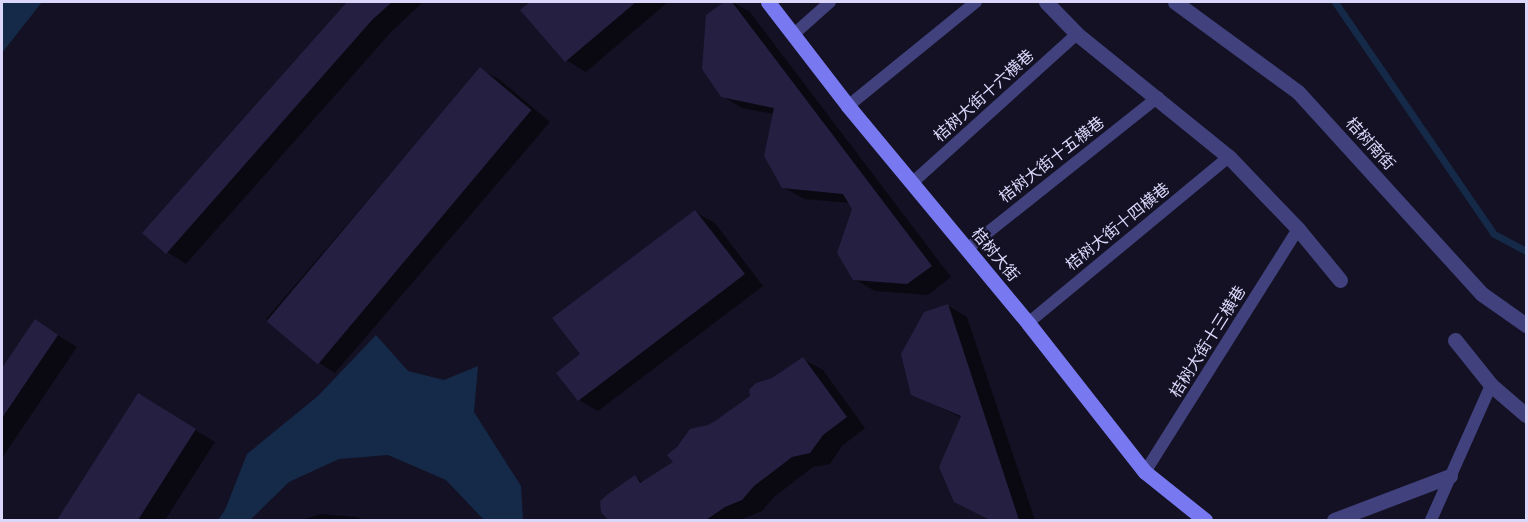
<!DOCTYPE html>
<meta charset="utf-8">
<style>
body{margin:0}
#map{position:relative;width:1528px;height:522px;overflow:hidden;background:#131123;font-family:Figtree,"Noto Sans SC",sans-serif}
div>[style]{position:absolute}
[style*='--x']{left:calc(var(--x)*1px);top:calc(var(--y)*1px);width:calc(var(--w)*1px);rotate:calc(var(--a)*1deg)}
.water>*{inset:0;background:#152a48}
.shadow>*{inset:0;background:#0007}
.stream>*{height:7px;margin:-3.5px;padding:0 3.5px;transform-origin:3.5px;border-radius:3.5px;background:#152a48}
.building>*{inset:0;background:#251f42;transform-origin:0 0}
.lane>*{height:12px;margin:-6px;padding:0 6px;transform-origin:6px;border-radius:6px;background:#41417d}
.street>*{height:15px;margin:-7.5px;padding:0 7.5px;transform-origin:7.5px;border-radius:7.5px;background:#41417d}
.secondary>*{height:15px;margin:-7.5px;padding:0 7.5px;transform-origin:7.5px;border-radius:7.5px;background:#7878f1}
span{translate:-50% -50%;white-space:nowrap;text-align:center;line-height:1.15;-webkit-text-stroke:4.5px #131123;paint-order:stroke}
.street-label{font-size:16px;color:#dad7fb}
.frame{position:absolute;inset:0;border:3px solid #dad7fb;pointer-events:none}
</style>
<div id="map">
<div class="water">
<i style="clip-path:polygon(2px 2px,42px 2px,2px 53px)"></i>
<i style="clip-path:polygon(376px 335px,408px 371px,444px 380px,478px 366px,474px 412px,521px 486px,523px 520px,484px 520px,446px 480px,388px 455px,339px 459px,289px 482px,250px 520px,218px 520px,225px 510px,247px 454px,318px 396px)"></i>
</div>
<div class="shadow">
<i style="clip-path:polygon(349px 2px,423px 2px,392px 31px,186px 264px,167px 252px,145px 233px)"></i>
<i style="clip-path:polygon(532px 2px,668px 2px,586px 72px,566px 60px,522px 10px)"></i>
<i style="clip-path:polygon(727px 2px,732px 2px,749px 11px,951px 277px,928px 295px,875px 291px,854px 279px,854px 209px,850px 203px,804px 199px,783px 187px,774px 114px,742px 108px,722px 96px,708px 16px)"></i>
<i style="clip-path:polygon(480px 69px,500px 80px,550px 122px,335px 373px,316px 361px,266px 319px)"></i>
<i style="clip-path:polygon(695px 212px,715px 223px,763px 286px,598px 411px,579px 400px,582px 355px)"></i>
<i style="clip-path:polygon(947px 305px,967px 317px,1035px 520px,990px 520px,956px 501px,962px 418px,913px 394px)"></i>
<i style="clip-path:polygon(35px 321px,77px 347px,2px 458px,2px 370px)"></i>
<i style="clip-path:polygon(803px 359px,823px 370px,865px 428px,842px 446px,830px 464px,813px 467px,774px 497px,762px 511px,741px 520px,609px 519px,635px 477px,644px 483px,676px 462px,709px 426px)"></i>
<i style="clip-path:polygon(138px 395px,215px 442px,165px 520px,59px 520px)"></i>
<i style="clip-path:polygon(321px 514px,357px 517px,364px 520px,301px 520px)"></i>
</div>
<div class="stream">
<i style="--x:1335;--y:2;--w:281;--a:55.6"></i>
<i style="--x:1494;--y:234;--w:36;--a:28"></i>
</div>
<div class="building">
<i style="clip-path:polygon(347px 2px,392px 2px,372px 20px,166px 254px,142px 233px)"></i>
<i style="clip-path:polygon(530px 2px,636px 2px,565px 62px,520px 10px)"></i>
<i style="clip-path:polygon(724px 2px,732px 2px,932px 266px,907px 284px,853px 280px,837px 253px,852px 209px,843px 194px,782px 188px,764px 156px,774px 108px,721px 97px,702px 69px,706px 15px)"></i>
<i style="left:480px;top:67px;width:67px;height:332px;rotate:40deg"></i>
<i style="clip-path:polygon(695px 210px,745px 274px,578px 401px,556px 373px,580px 354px,552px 318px)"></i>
<i style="clip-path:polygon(948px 304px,1019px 520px,990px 520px,954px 502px,939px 467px,961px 416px,911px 395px,901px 354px,924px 312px)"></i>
<i style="clip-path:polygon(35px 319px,58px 335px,2px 418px,2px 368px)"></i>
<i style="clip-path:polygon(803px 357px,847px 417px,823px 435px,810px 453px,792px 457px,754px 486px,742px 500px,725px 507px,706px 520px,608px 520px,601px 512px,600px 501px,608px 494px,635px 475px,640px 483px,673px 462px,667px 455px,677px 447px,690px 429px,708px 425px,718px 419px,750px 396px,749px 390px,756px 383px,772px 378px)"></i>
<i style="clip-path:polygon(138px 393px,196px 429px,138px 520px,57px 520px)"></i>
</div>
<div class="lane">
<i style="--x:794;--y:34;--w:48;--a:-41.6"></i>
<i style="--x:848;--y:106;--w:165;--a:-39.1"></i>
<i style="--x:912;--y:183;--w:222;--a:-42.1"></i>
<i style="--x:967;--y:249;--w:244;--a:-38.5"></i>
<i style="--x:1028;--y:323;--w:261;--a:-39.6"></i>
<i style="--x:1145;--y:472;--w:287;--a:-57.8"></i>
<i style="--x:1431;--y:520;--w:148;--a:-66"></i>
</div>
<div class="street">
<i style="--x:1046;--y:2;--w:45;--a:45.9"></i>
<i style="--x:1077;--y:34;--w:196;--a:39"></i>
<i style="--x:1229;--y:157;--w:100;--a:46.2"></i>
<i style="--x:1298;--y:229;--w:66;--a:50.5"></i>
<i style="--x:1175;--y:2;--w:152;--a:36.2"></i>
<i style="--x:1298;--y:92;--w:273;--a:47.7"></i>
<i style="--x:1482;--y:294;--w:54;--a:35.2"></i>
<i style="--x:1455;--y:340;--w:58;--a:51.3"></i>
<i style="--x:1491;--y:385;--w:46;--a:40.6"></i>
<i style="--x:1334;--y:520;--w:124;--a:-20.8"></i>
</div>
<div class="secondary">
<i style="--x:768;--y:2;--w:131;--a:52.4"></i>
<i style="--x:848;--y:106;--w:282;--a:50.3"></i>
<i style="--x:1028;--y:323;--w:189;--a:51.9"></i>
<i style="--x:1145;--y:472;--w:77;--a:38.7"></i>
</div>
<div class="street-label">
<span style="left:984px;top:96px;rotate:-42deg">桔树大街十六横巷</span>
<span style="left:1370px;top:144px;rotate:48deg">桔树南街</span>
<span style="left:1052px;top:160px;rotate:-38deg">桔树大街十五横巷</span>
<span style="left:1118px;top:227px;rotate:-39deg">桔树大街十四横巷</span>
<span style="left:995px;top:255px;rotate:50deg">桔树大街</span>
<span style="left:1208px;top:342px;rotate:-58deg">桔树大街十三横巷</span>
</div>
<div class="frame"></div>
</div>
